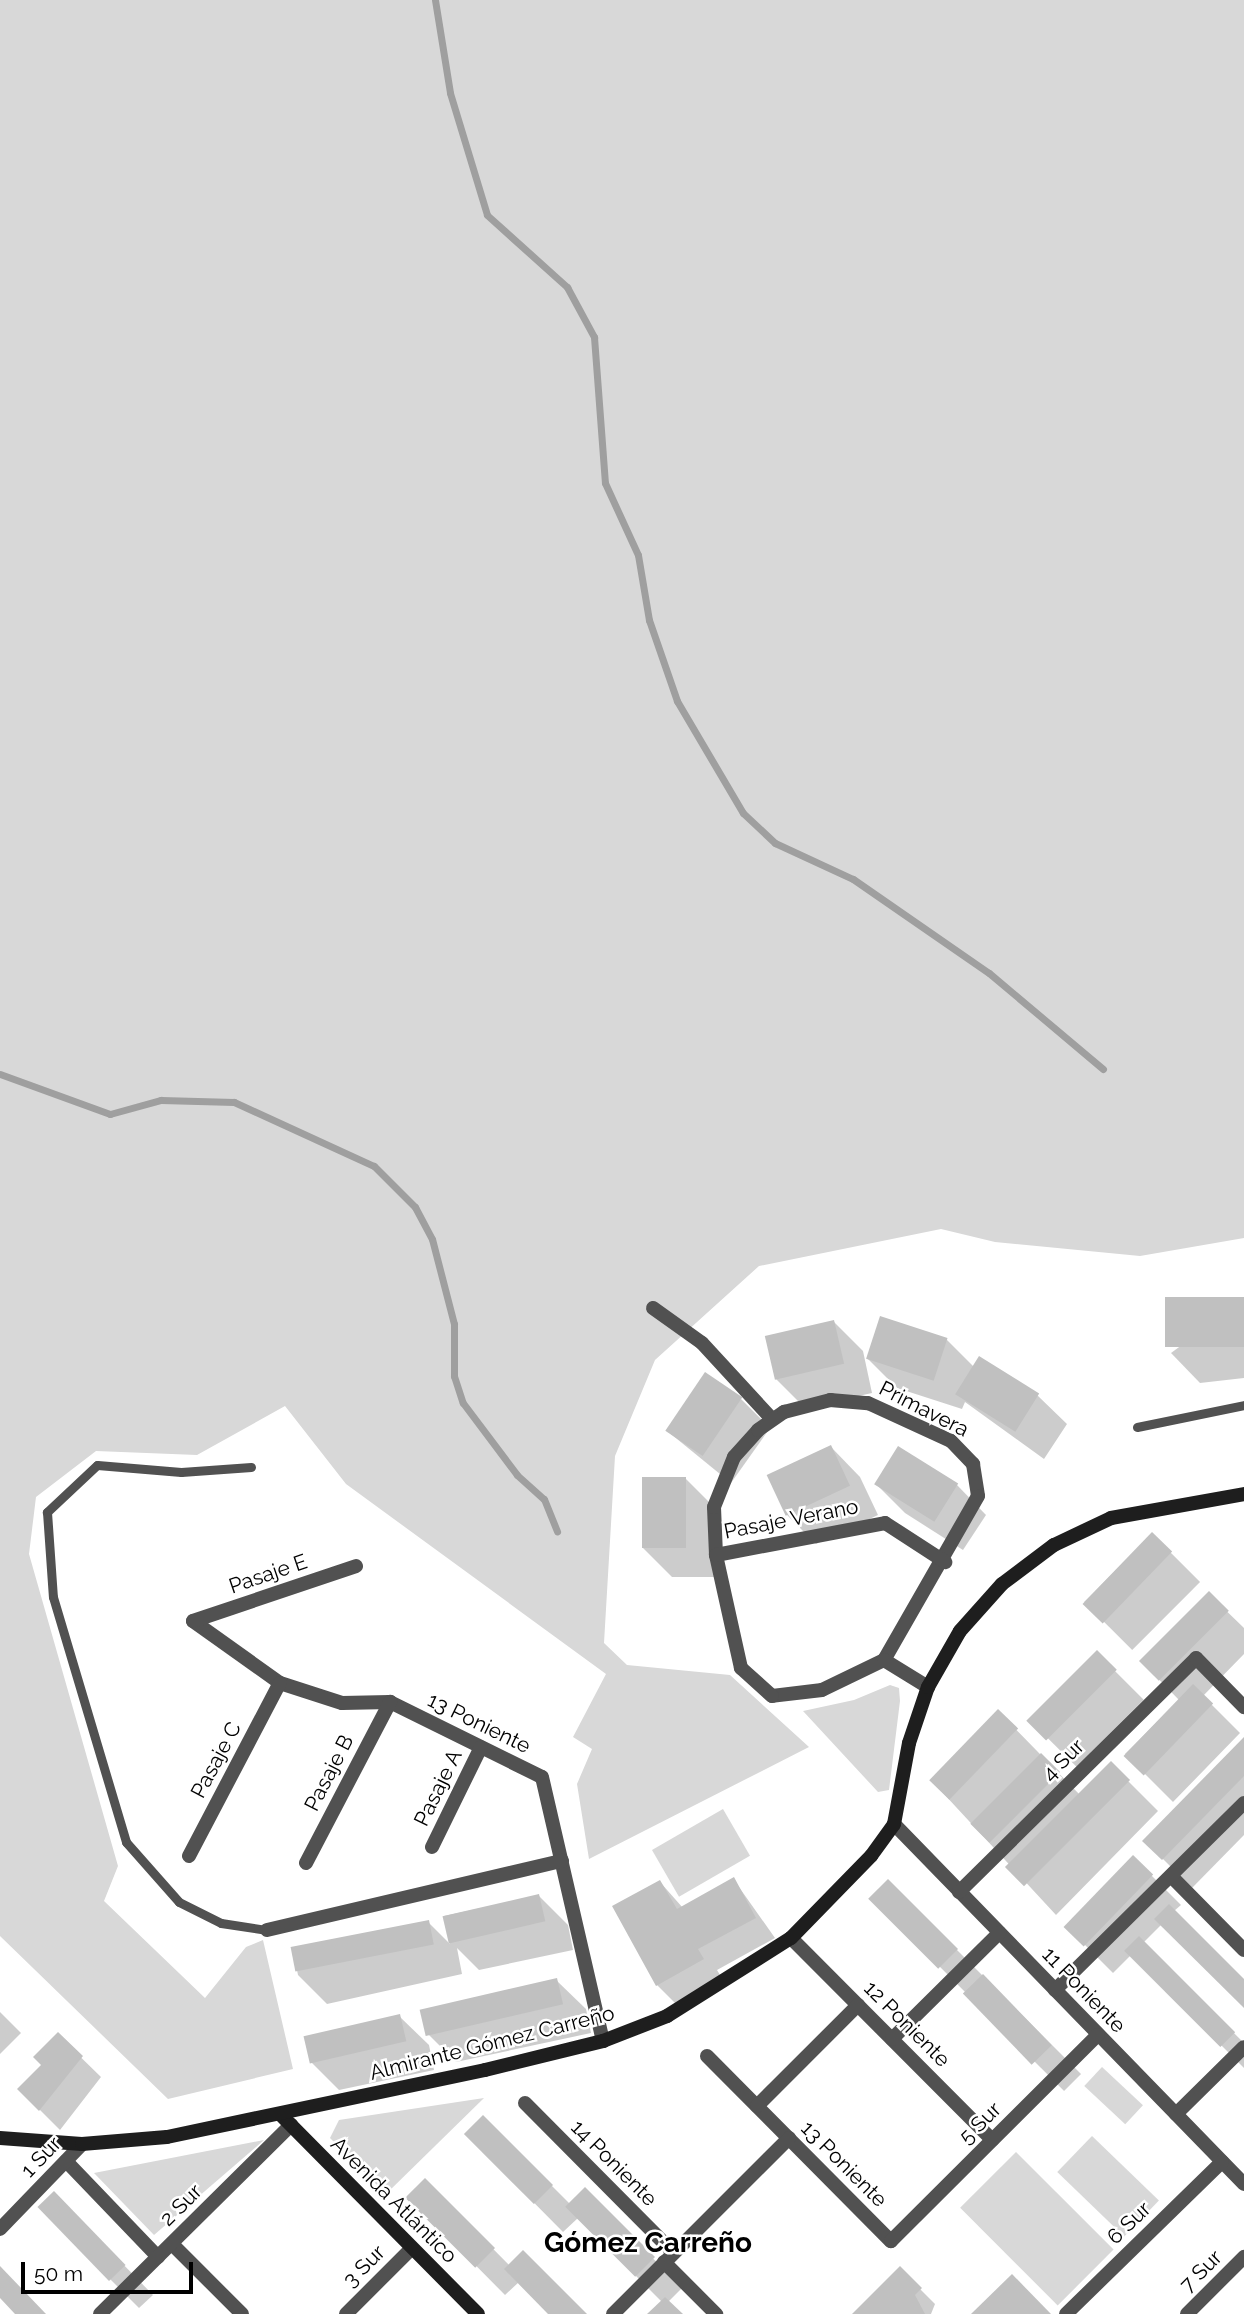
<!DOCTYPE html>
<meta charset="utf-8">
<style>
body{margin:0}
#map{position:relative;width:1244px;height:2314px;overflow:hidden;background:#fff;font-family:Raleway,sans-serif}
div>[style]{position:absolute}
[style*='--x']{left:calc(var(--x)*1px);top:calc(var(--y)*1px);width:calc(var(--w)*1px);rotate:calc(var(--a)*1deg)}
.green>*{inset:0;background:#d8d8d8;transform-origin:0 0}
.shadow>*{inset:0;background:#0003;transform-origin:0 0}
.stream>*{height:7px;margin:-3.5px;padding:0 3.5px;transform-origin:3.5px;border-radius:3.5px;background:#9f9f9f}
.building>*{inset:0;background:#c0c0c0;transform-origin:0 0}
.lane>*{height:9px;margin:-4.5px;padding:0 4.5px;transform-origin:4.5px;border-radius:4.5px;background:#515151}
.street>*{height:14px;margin:-7px;padding:0 7px;transform-origin:7px;border-radius:7px;background:#515151}
.secondary>*{height:14px;margin:-7px;padding:0 7px;transform-origin:7px;border-radius:7px;background:#1e1e1e}
span{translate:-50% -50%;white-space:nowrap;text-align:center;line-height:1.15;-webkit-text-stroke:5px #fff;paint-order:stroke}
.street-label{font-size:21px;color:#000}
.district-label{font-size:28px;color:#000;font-weight:700}
.scale{position:absolute;left:21px;top:2262px;width:172px;height:32px;box-sizing:border-box;border:4px solid #000;border-top:0;padding-left:9px;font-size:21px;line-height:24px;white-space:nowrap;color:#000;-webkit-text-stroke:5px #fff;paint-order:stroke}
</style>
<div id="map">
<div class="green">
<i style="clip-path:polygon(0 0,1244px 0,1244px 1238px,1140px 1256px,995px 1242px,941px 1229px,759px 1266px,655px 1360px,615px 1456px,604px 1643px,627px 1665px,730px 1675px,809px 1747px,589px 1859px,577px 1784px,592px 1749px,573px 1737px,606px 1674px,346px 1484px,285px 1406px,197px 1455px,96px 1451px,36px 1497px,29px 1554px,118px 1866px,104px 1901px,205px 1998px,246px 1947px,263px 1940px,293px 2069px,168px 2099px,0 1936px)"></i>
<i style="clip-path:polygon(890px 1685px,899px 1688px,900px 1701px,889px 1790px,878px 1792px,803px 1711px,854px 1700px)"></i>
<i style="left:723px;top:1809px;width:54px;height:82px;rotate:60deg"></i>
<i style="left:1102px;top:2067px;width:56px;height:26px;rotate:43deg"></i>
<i style="clip-path:polygon(484px 2098px,386px 2194px,330px 2138px,339px 2120px)"></i>
<i style="left:1092px;top:2136px;width:93px;height:50px;rotate:44deg"></i>
<i style="clip-path:polygon(264px 2140px,154px 2235px,94px 2173px)"></i>
<i style="left:1016px;top:2152px;width:138px;height:79px;rotate:45deg"></i>
</div>
<div class="shadow">
<i style="clip-path:polygon(1244px 1299px,1244px 1378px,1200px 1383px,1171px 1353px)"></i>
<i style="clip-path:polygon(834px 1322px,863px 1351px,872px 1393px,805px 1408px,776px 1379px)"></i>
<i style="clip-path:polygon(947px 1340px,974px 1367px,1037px 1395px,1067px 1424px,1044px 1459px,965px 1402px,962px 1409px,897px 1388px,868px 1359px)"></i>
<i style="clip-path:polygon(741px 1399px,770px 1428px,731px 1483px,666px 1430px)"></i>
<i style="clip-path:polygon(831px 1447px,860px 1477px,878px 1515px,816px 1544px,787px 1515px)"></i>
<i style="clip-path:polygon(686px 1479px,715px 1508px,715px 1577px,672px 1577px,643px 1548px)"></i>
<i style="clip-path:polygon(876px 1484px,957px 1485px,986px 1515px,963px 1550px,905px 1513px)"></i>
<i style="left:1152px;top:1534px;width:68px;height:96px;rotate:45deg"></i>
<i style="clip-path:polygon(1209px 1594px,1244px 1628px,1244px 1654px,1203px 1696px,1240px 1733px,1173px 1802px,1125px 1754px,1179px 1700px,1142px 1662px)"></i>
<i style="left:1097px;top:1653px;width:66px;height:95px;rotate:45deg"></i>
<i style="clip-path:polygon(998px 1711px,1080px 1795px,1111px 1764px,1158px 1811px,1056px 1915px,931px 1780px)"></i>
<i style="clip-path:polygon(1244px 1740px,1244px 1835px,1192px 1888px,1145px 1841px)"></i>
<i style="clip-path:polygon(1133px 1857px,1181px 1905px,1174px 1911px,1244px 1981px,1244px 2006px,1162px 1924px,1143px 1943px,1244px 2043px,1244px 2068px,1131px 1955px,1113px 1973px,1066px 1926px)"></i>
<i style="clip-path:polygon(734px 1880px,775px 1938px,717px 1970px,723px 1980px,677px 2005px,657px 1985px,660px 1882px,683px 1908px)"></i>
<i style="left:888px;top:1881px;width:273px;height:24px;rotate:45deg"></i>
<i style="clip-path:polygon(539px 1896px,568px 1925px,573px 1950px,479px 1970px,457px 1948px,462px 1974px,327px 2004px,298px 1975px,293px 1951px,428px 1922px,450px 1944px,444px 1916px)"></i>
<i style="clip-path:polygon(556px 1980px,586px 2009px,591px 2033px,456px 2062px,427px 2033px)"></i>
<i style="clip-path:polygon(0 2012px,21px 2033px,0 2054px)"></i>
<i style="clip-path:polygon(399px 2016px,429px 2045px,434px 2070px,339px 2090px,310px 2061px)"></i>
<i style="clip-path:polygon(58px 2035px,101px 2077px,60px 2130px,19px 2089px,43px 2065px)"></i>
<i style="clip-path:polygon(483px 2117px,570px 2204px,585px 2189px,682px 2288px,668px 2302px,680px 2314px,650px 2314px,662px 2302px,578px 2218px,563px 2232px,466px 2134px)"></i>
<i style="clip-path:polygon(425px 2180px,510px 2266px,585px 2314px,550px 2314px,519px 2282px,505px 2295px,408px 2197px)"></i>
<i style="clip-path:polygon(83px 2223px,153px 2295px,139px 2308px,110px 2279px)"></i>
<i style="clip-path:polygon(900px 2269px,935px 2304px,931px 2314px,854px 2314px)"></i>
</div>
<div class="stream">
<i style="--x:435;--y:0;--w:94;--a:80.8"></i>
<i style="--x:450;--y:93;--w:127;--a:73.1"></i>
<i style="--x:487;--y:215;--w:108;--a:42"></i>
<i style="--x:567;--y:287;--w:57;--a:61.6"></i>
<i style="--x:594;--y:337;--w:146;--a:85.7"></i>
<i style="--x:605;--y:483;--w:79;--a:65.4"></i>
<i style="--x:638;--y:555;--w:66;--a:80.4"></i>
<i style="--x:649;--y:620;--w:86;--a:70.9"></i>
<i style="--x:677;--y:701;--w:130;--a:59.5"></i>
<i style="--x:743;--y:813;--w:44;--a:43.2"></i>
<i style="--x:775;--y:843;--w:86;--a:24.8"></i>
<i style="--x:853;--y:879;--w:165;--a:34.7"></i>
<i style="--x:989;--y:973;--w:149;--a:40.1"></i>
<i style="--x:0;--y:1074;--w:117;--a:20"></i>
<i style="--x:110;--y:1114;--w:53;--a:-15.4"></i>
<i style="--x:161;--y:1100;--w:73;--a:1.6"></i>
<i style="--x:234;--y:1102;--w:154;--a:24.6"></i>
<i style="--x:374;--y:1166;--w:58;--a:45"></i>
<i style="--x:415;--y:1207;--w:36;--a:62"></i>
<i style="--x:432;--y:1239;--w:88;--a:75.5"></i>
<i style="--x:454;--y:1324;--w:52;--a:90"></i>
<i style="--x:454;--y:1376;--w:28;--a:72"></i>
<i style="--x:463;--y:1403;--w:90;--a:53.1"></i>
<i style="--x:517;--y:1475;--w:36;--a:42"></i>
<i style="--x:544;--y:1499;--w:35;--a:68"></i>
</div>
<div class="building">
<i style="left:1244px;top:1297px;width:50px;height:79px;rotate:90deg"></i>
<i style="left:880px;top:1316px;width:71px;height:45px;rotate:18deg"></i>
<i style="left:834px;top:1320px;width:45px;height:71px;rotate:77deg"></i>
<i style="left:979px;top:1356px;width:71px;height:45px;rotate:32deg"></i>
<i style="left:705px;top:1372px;width:45px;height:71px;rotate:34deg"></i>
<i style="left:831px;top:1445px;width:45px;height:71px;rotate:65deg"></i>
<i style="left:898px;top:1446px;width:71px;height:45px;rotate:32deg"></i>
<i style="left:642px;top:1477px;width:44px;height:71px"></i>
<i style="left:1152px;top:1532px;width:28px;height:100px;rotate:44deg"></i>
<i style="left:1209px;top:1591px;width:28px;height:99px;rotate:45deg"></i>
<i style="left:1097px;top:1650px;width:28px;height:100px;rotate:45deg"></i>
<i style="left:1193px;top:1684px;width:28px;height:100px;rotate:44deg"></i>
<i style="left:998px;top:1709px;width:28px;height:99px;rotate:44deg"></i>
<i style="clip-path:polygon(1244px 1737px,1244px 1776px,1162px 1860px,1142px 1841px)"></i>
<i style="left:1041px;top:1753px;width:27px;height:100px;rotate:45deg"></i>
<i style="left:1111px;top:1761px;width:27px;height:150px;rotate:45deg"></i>
<i style="left:1133px;top:1855px;width:28px;height:100px;rotate:44deg"></i>
<i style="clip-path:polygon(734px 1877px,756px 1918px,698px 1949px,704px 1959px,656px 1986px,612px 1906px,660px 1880px,677px 1909px)"></i>
<i style="left:888px;top:1879px;width:99px;height:28px;rotate:45deg"></i>
<i style="left:539px;top:1894px;width:28px;height:99px;rotate:77deg"></i>
<i style="clip-path:polygon(1169px 1904px,1244px 1979px,1244px 2008px,1154px 1919px)"></i>
<i style="left:429px;top:1920px;width:25px;height:141px;rotate:79deg"></i>
<i style="left:1139px;top:1936px;width:136px;height:21px;rotate:45deg"></i>
<i style="left:983px;top:1974px;width:99px;height:28px;rotate:46deg"></i>
<i style="left:557px;top:1978px;width:27px;height:141px;rotate:77deg"></i>
<i style="left:400px;top:2014px;width:28px;height:99px;rotate:77deg"></i>
<i style="clip-path:polygon(58px 2032px,83px 2056px,39px 2111px,17px 2089px,41px 2065px,33px 2057px)"></i>
<i style="left:483px;top:2115px;width:99px;height:27px;rotate:45deg"></i>
<i style="left:425px;top:2178px;width:99px;height:28px;rotate:45deg"></i>
<i style="left:585px;top:2187px;width:99px;height:28px;rotate:45deg"></i>
<i style="left:54px;top:2191px;width:103px;height:23px;rotate:46deg"></i>
<i style="clip-path:polygon(523px 2250px,587px 2314px,548px 2314px,504px 2269px)"></i>
<i style="clip-path:polygon(0 2266px,46px 2314px,15px 2314px,0 2298px)"></i>
<i style="clip-path:polygon(900px 2266px,922px 2288px,915px 2295px,925px 2314px,852px 2314px)"></i>
<i style="clip-path:polygon(1012px 2274px,1051px 2314px,971px 2314px)"></i>
<i style="clip-path:polygon(665px 2297px,683px 2314px,647px 2314px)"></i>
</div>
<div class="lane">
<i style="--x:1137;--y:1427;--w:109;--a:-11.6"></i>
<i style="--x:251;--y:1467;--w:70;--a:175.9"></i>
<i style="--x:181;--y:1472;--w:84;--a:-175.2"></i>
<i style="--x:97;--y:1465;--w:69;--a:136.8"></i>
<i style="--x:47;--y:1512;--w:85;--a:86"></i>
<i style="--x:53;--y:1597;--w:256;--a:73.4"></i>
<i style="--x:126;--y:1842;--w:80;--a:48.5"></i>
<i style="--x:179;--y:1902;--w:47;--a:26.6"></i>
<i style="--x:221;--y:1923;--w:47;--a:8.7"></i>
</div>
<div class="street">
<i style="--x:653;--y:1308;--w:60;--a:35.5"></i>
<i style="--x:702;--y:1343;--w:103;--a:47.4"></i>
<i style="--x:830;--y:1400;--w:38;--a:5"></i>
<i style="--x:868;--y:1403;--w:91;--a:24.6"></i>
<i style="--x:951;--y:1441;--w:32;--a:46"></i>
<i style="--x:973;--y:1464;--w:32;--a:81"></i>
<i style="--x:978;--y:1496;--w:189;--a:119.8"></i>
<i style="--x:884;--y:1660;--w:69;--a:154.2"></i>
<i style="--x:822;--y:1690;--w:50;--a:173.2"></i>
<i style="--x:772;--y:1696;--w:42;--a:-137.9"></i>
<i style="--x:741;--y:1668;--w:116;--a:-102.5"></i>
<i style="--x:716;--y:1555;--w:48;--a:-92.4"></i>
<i style="--x:714;--y:1507;--w:54;--a:-68.2"></i>
<i style="--x:734;--y:1457;--w:36;--a:-48"></i>
<i style="--x:758;--y:1430;--w:32;--a:-35"></i>
<i style="--x:784;--y:1412;--w:48;--a:-14.6"></i>
<i style="--x:716;--y:1555;--w:172;--a:-10.7"></i>
<i style="--x:885;--y:1523;--w:72;--a:33"></i>
<i style="--x:193;--y:1621;--w:107;--a:35.5"></i>
<i style="--x:280;--y:1683;--w:65;--a:17.9"></i>
<i style="--x:342;--y:1703;--w:48;--a:-1.2"></i>
<i style="--x:390;--y:1702;--w:169;--a:26.3"></i>
<i style="--x:542;--y:1777;--w:271;--a:77"></i>
<i style="--x:193;--y:1621;--w:172;--a:-18.6"></i>
<i style="--x:884;--y:1660;--w:52;--a:31.5"></i>
<i style="--x:894;--y:1824;--w:502;--a:45.81"></i>
<i style="--x:432;--y:1847;--w:111;--a:-63.9"></i>
<i style="--x:189;--y:1856;--w:195;--a:-62.3"></i>
<i style="--x:306;--y:1863;--w:182;--a:-62.4"></i>
<i style="--x:1171;--y:1876;--w:104;--a:45.4"></i>
<i style="--x:959;--y:1892;--w:333;--a:-44.6"></i>
<i style="--x:1196;--y:1658;--w:69;--a:45.6"></i>
<i style="--x:267;--y:1930;--w:303;--a:-13.2"></i>
<i style="--x:791;--y:1938;--w:285;--a:45.1"></i>
<i style="--x:1055;--y:1990;--w:266;--a:-44.7"></i>
<i style="--x:892;--y:2039;--w:151;--a:-44.7"></i>
<i style="--x:707;--y:2056;--w:261;--a:45.2"></i>
<i style="--x:891;--y:2241;--w:292;--a:-44.9"></i>
<i style="--x:525;--y:2103;--w:211;--a:45.2"></i>
<i style="--x:757;--y:2106;--w:143;--a:-45"></i>
<i style="--x:1176;--y:2114;--w:95;--a:-44.6"></i>
<i style="--x:66;--y:2161;--w:133;--a:46.2"></i>
<i style="--x:0;--y:2229;--w:118;--a:-46"></i>
<i style="--x:172;--y:2244;--w:99;--a:45"></i>
<i style="--x:664;--y:2262;--w:74;--a:45"></i>
<i style="--x:100;--y:2314;--w:269;--a:-44.7"></i>
<i style="--x:346;--y:2314;--w:93;--a:-45"></i>
<i style="--x:613;--y:2314;--w:249;--a:-45"></i>
<i style="--x:1066;--y:2314;--w:218;--a:-44.3"></i>
<i style="--x:1187;--y:2314;--w:81;--a:-45"></i>
</div>
<div class="secondary">
<i style="--x:281;--y:2115;--w:280;--a:45.3"></i>
<i style="--x:0;--y:2138;--w:82;--a:4.2"></i>
<i style="--x:82;--y:2144;--w:85;--a:-4.7"></i>
<i style="--x:167;--y:2137;--w:325;--a:-11.9"></i>
<i style="--x:485;--y:2070;--w:122;--a:-13.8"></i>
<i style="--x:603;--y:2041;--w:69;--a:-21.3"></i>
<i style="--x:667;--y:2016;--w:146;--a:-32.2"></i>
<i style="--x:791;--y:1938;--w:115;--a:-45.7"></i>
<i style="--x:871;--y:1856;--w:39;--a:-54"></i>
<i style="--x:894;--y:1824;--w:82;--a:-79.5"></i>
<i style="--x:909;--y:1743;--w:59;--a:-71.3"></i>
<i style="--x:928;--y:1687;--w:64;--a:-60.3"></i>
<i style="--x:960;--y:1631;--w:63;--a:-48.2"></i>
<i style="--x:1002;--y:1584;--w:65;--a:-36.9"></i>
<i style="--x:1054;--y:1545;--w:63;--a:-25.3"></i>
<i style="--x:1111;--y:1518;--w:135;--a:-10.2"></i>
</div>
<div class="street-label">
<span style="left:924px;top:1409px;rotate:27deg">Primavera</span>
<span style="left:791px;top:1519px;rotate:-11deg">Pasaje Verano</span>
<span style="left:268px;top:1574px;rotate:-19deg">Pasaje E</span>
<span style="left:479px;top:1723px;rotate:26deg">13 Poniente</span>
<span style="left:216px;top:1760px;rotate:-62deg">Pasaje C</span>
<span style="left:1063px;top:1760px;rotate:-45deg">4 Sur</span>
<span style="left:329px;top:1773px;rotate:-63deg">Pasaje B</span>
<span style="left:438px;top:1788px;rotate:-64deg">Pasaje A</span>
<span style="left:1084px;top:1990px;rotate:46deg">11 Poniente</span>
<span style="left:907px;top:2024px;rotate:45deg">12 Poniente</span>
<span style="left:492px;top:2043px;rotate:-14deg">Almirante Gómez Carreño</span>
<span style="left:980px;top:2123px;rotate:-45deg">5 Sur</span>
<span style="left:41px;top:2157px;rotate:-46deg">1 Sur</span>
<span style="left:614px;top:2163px;rotate:45deg">14 Poniente</span>
<span style="left:844px;top:2164px;rotate:45deg">13 Poniente</span>
<span style="left:394px;top:2200px;rotate:45deg">Avenida Atlántico</span>
<span style="left:181px;top:2205px;rotate:-45deg">2 Sur</span>
<span style="left:1129px;top:2223px;rotate:-44deg">6 Sur</span>
<span style="left:364px;top:2266px;rotate:-45deg">3 Sur</span>
<span style="left:1201px;top:2271px;rotate:-45deg">7 Sur</span>
</div>
<div class="district-label">
<span style="left:648px;top:2243px">Gómez Carreño</span>
</div>
<div class="scale">50 m</div>
</div>
